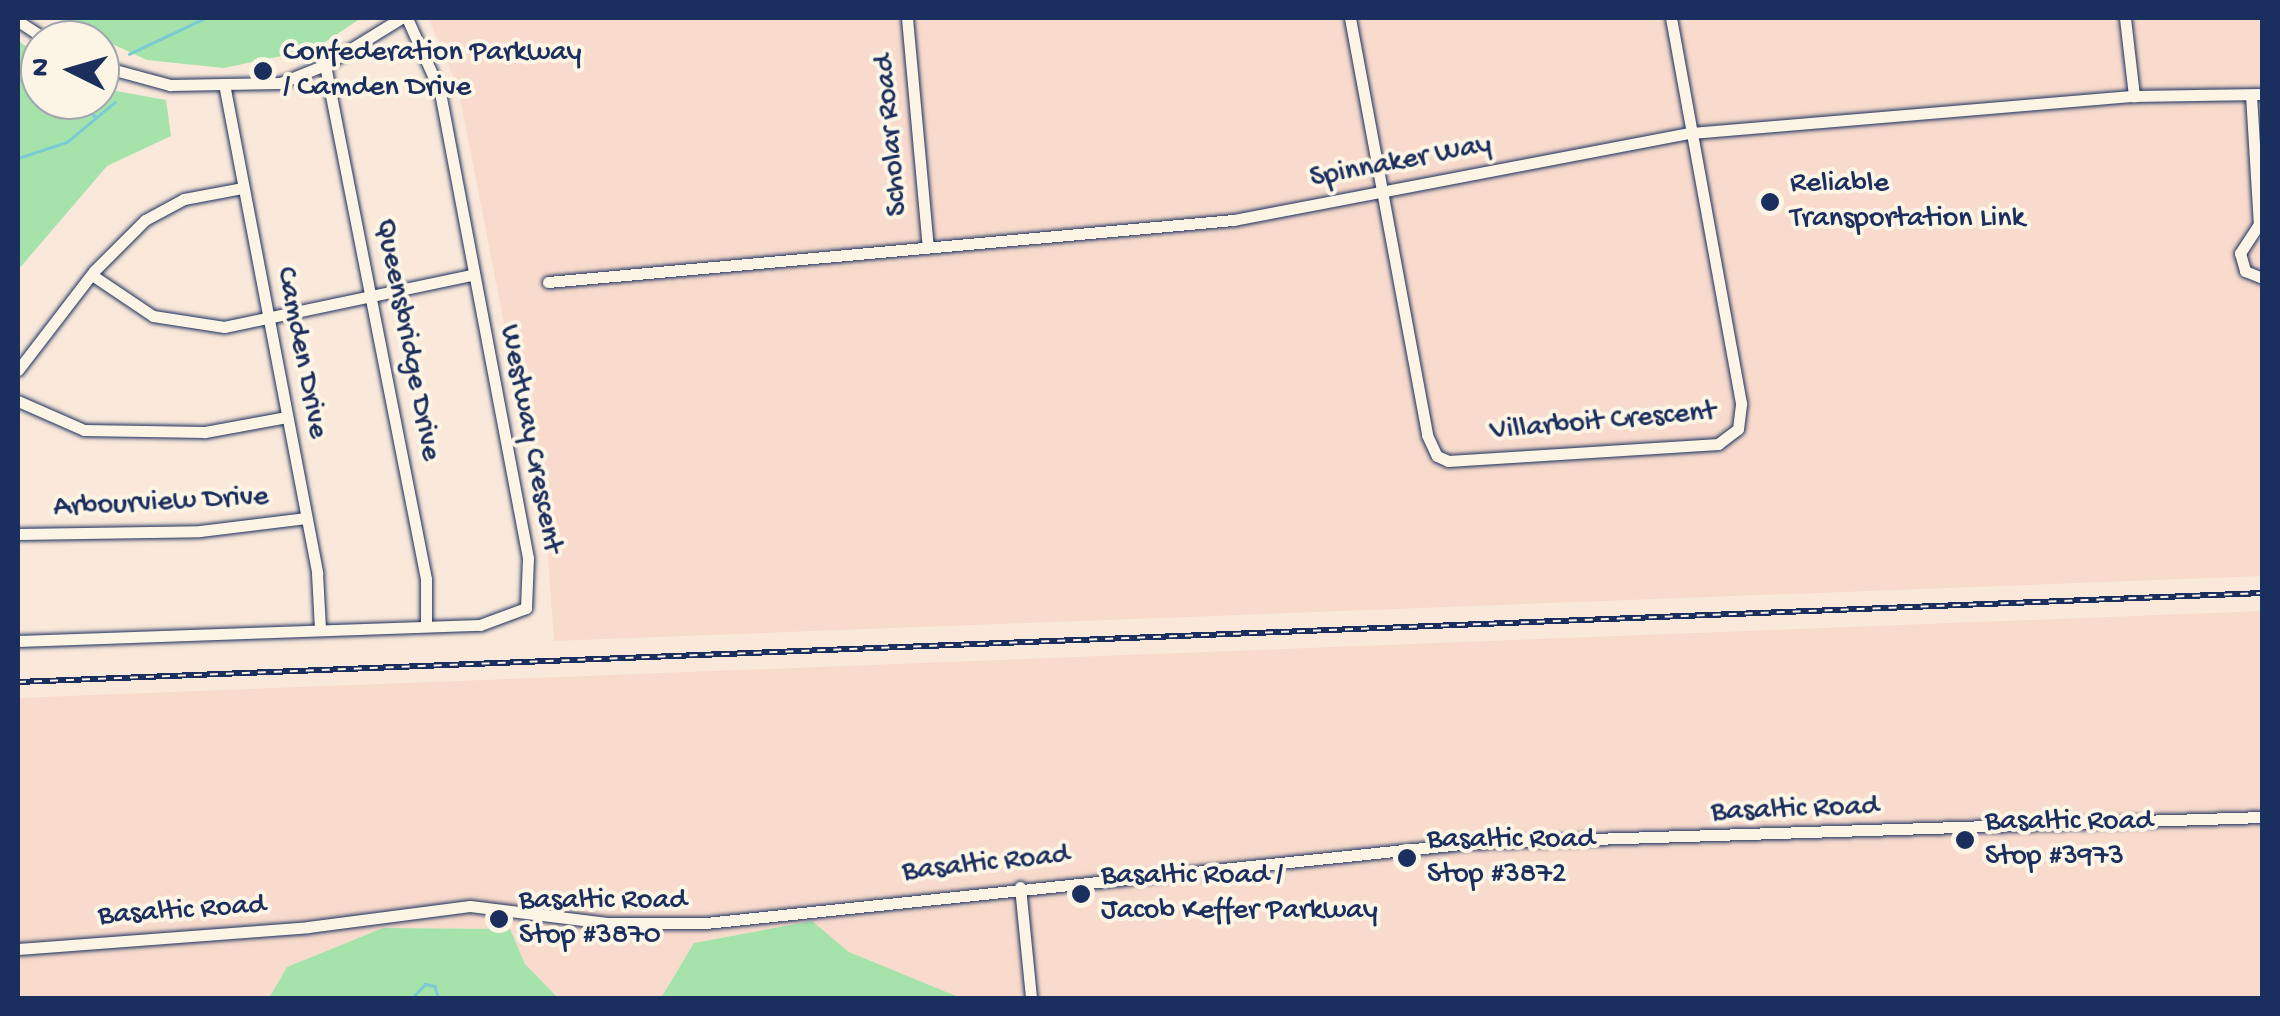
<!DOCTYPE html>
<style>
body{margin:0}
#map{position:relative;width:2280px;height:1016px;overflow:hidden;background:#fae9da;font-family:"Gochi Hand",sans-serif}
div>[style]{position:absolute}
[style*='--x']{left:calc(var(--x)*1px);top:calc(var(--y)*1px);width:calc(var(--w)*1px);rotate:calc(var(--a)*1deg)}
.built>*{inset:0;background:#f8dbcc}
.green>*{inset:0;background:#a5e3ab}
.stream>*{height:2.5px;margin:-1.25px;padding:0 1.25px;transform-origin:1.25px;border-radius:1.25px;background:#7acbd5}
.roads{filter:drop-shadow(0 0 2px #1b2f5e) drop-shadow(0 0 2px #1b2f5e)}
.minor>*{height:11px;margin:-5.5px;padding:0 5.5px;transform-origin:5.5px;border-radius:5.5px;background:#fcf5e5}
.rail>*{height:6px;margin-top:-3px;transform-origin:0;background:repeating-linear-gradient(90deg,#fcf5e5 0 8px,#1b2f5e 0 16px);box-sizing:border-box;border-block:2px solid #1b2f5e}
.dots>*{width:28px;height:28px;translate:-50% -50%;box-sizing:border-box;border:5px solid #fcf5e5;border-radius:50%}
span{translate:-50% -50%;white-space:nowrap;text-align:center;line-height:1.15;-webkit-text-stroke:8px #fcf5e5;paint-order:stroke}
.poi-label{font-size:30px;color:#1b2f5e}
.left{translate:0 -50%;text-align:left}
.street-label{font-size:30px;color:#1b2f5e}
.frame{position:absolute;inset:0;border:20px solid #1b2f5e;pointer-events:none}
.north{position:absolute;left:20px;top:20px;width:100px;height:100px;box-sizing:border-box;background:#fcf5e5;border:2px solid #a2a6af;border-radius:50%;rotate:275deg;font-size:28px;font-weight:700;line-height:40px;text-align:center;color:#1b2f5e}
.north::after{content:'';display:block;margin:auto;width:35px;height:45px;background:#1b2f5e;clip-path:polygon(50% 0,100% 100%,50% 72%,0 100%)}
</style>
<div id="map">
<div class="built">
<i style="clip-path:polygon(2262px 18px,2262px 576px,554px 641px,547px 543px,458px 88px,429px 19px)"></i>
<i style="clip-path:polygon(2262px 611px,2262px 998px,961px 998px,849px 952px,812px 921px,694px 943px,661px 998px,558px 998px,525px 964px,510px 929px,383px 928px,287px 967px,269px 998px,18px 998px,18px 698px)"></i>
</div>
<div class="green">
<i style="clip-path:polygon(56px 18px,361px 18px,315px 49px,224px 68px,147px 60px)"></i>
<i style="clip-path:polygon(18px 41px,40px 55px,40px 100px,100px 100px,100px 88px,166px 100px,171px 136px,107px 166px,18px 270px)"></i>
<i style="clip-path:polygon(812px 921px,849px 952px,961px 998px,661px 998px,694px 943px)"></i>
<i style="clip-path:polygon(383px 928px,510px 929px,525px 964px,558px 998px,269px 998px,287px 967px)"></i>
</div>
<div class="stream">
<i style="--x:129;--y:54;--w:84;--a:-25.3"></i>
<i style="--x:18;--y:79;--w:24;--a:22"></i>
<i style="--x:72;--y:100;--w:28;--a:35"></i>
<i style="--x:18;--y:158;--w:52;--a:-18.1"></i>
<i style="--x:67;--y:142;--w:62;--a:-39.8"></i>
<i style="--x:412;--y:998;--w:19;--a:-47"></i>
<i style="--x:425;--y:984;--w:10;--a:11"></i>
<i style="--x:435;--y:986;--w:12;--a:76"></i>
<i style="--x:476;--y:998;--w:18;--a:0"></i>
</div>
<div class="roads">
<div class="minor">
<i style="--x:907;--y:18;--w:230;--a:84.8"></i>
<i style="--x:1350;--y:18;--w:424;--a:79.5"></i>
<i style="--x:1427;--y:435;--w:23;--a:65"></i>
<i style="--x:1437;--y:456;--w:12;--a:24"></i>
<i style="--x:1448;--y:461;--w:271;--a:-3.6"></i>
<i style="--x:1718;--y:444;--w:25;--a:-37"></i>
<i style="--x:1738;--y:429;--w:26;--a:-83"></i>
<i style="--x:1741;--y:403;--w:391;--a:-100.3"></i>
<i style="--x:2125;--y:18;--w:79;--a:83.4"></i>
<i style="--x:18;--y:21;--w:35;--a:33"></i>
<i style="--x:325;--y:65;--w:524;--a:78.88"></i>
<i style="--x:426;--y:579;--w:46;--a:90"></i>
<i style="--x:100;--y:66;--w:73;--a:15.2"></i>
<i style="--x:170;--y:85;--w:110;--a:-1"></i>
<i style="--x:280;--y:83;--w:48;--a:-21.8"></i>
<i style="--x:325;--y:65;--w:89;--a:-31.7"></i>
<i style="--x:225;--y:89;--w:493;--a:79.2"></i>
<i style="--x:317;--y:573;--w:55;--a:86.9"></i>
<i style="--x:2251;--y:95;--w:129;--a:86.5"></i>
<i style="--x:2259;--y:224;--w:35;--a:123"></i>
<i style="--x:2240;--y:253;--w:19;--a:74"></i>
<i style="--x:2245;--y:271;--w:18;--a:22"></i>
<i style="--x:92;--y:275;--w:73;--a:33.9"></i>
<i style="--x:153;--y:316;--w:72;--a:8.8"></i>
<i style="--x:224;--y:327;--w:252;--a:-11.9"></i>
<i style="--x:548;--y:282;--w:688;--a:-5.17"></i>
<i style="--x:1233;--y:220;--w:466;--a:-10.8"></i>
<i style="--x:1691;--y:133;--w:445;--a:-4.8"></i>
<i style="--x:2134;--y:96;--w:128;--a:-0.9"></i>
<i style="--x:18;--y:370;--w:125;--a:-52.5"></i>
<i style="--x:94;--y:271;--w:72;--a:-45"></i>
<i style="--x:145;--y:220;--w:44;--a:-28.3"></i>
<i style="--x:184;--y:199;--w:60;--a:-10.6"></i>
<i style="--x:18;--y:401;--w:72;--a:23.7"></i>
<i style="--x:84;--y:430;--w:121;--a:0.9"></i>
<i style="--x:205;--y:432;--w:83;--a:-10.4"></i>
<i style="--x:18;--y:534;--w:182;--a:-0.9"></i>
<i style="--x:200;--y:531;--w:107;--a:-7"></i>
<i style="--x:18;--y:641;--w:462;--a:-2"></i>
<i style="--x:480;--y:625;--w:49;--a:-20.3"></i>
<i style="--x:526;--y:608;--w:50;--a:-87.7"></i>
<i style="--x:528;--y:558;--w:477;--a:-100.7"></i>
<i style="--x:439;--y:89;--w:78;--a:-114.3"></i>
<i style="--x:1020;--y:887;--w:112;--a:84.3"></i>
<i style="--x:18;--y:949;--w:291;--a:-4.3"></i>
<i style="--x:308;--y:927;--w:163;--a:-7.4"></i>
<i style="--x:470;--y:906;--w:138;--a:7.1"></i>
<i style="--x:607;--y:923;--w:99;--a:0"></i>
<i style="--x:706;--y:923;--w:769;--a:-5.97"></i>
<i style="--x:1471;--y:843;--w:791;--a:-1.88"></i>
</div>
</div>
<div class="rail">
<i style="--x:18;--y:682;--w:2246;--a:-2.27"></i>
</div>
<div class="dots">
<i style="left:263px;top:71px;background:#1b2f5e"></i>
<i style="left:1770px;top:202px;background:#1b2f5e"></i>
<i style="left:1965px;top:840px;background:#1b2f5e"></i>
<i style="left:1407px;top:858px;background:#1b2f5e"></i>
<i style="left:1081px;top:894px;background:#1b2f5e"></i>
<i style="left:499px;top:919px;background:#1b2f5e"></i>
</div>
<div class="poi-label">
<span class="left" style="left:283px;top:71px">Confederation Parkway<br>/ Camden Drive</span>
<span class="left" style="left:1790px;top:202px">Reliable<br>Transportation Link</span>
<span class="left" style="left:1985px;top:840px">Basaltic Road<br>Stop #3973</span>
<span class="left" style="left:1427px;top:858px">Basaltic Road<br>Stop #3872</span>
<span class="left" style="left:1101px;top:894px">Basaltic Road /<br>Jacob Keffer Parkway</span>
<span class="left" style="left:519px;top:919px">Basaltic Road<br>Stop #3870</span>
</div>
<div class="street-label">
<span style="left:893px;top:135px;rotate:-95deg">Scholar Road</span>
<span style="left:1401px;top:163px;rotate:-11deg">Spinnaker Way</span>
<span style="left:406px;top:340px;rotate:79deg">Queensbridge Drive</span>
<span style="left:300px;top:353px;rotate:79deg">Camden Drive</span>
<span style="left:1603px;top:423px;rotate:-5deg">Villarboit Crescent</span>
<span style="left:529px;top:439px;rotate:79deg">Westway Crescent</span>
<span style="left:161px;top:504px;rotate:-3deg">Arbourview Drive</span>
<span style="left:1795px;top:811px;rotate:-2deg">Basaltic Road</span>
<span style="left:986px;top:865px;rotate:-6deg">Basaltic Road</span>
<span style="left:182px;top:912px;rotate:-4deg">Basaltic Road</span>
</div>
<div class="frame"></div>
<div class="north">N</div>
</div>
